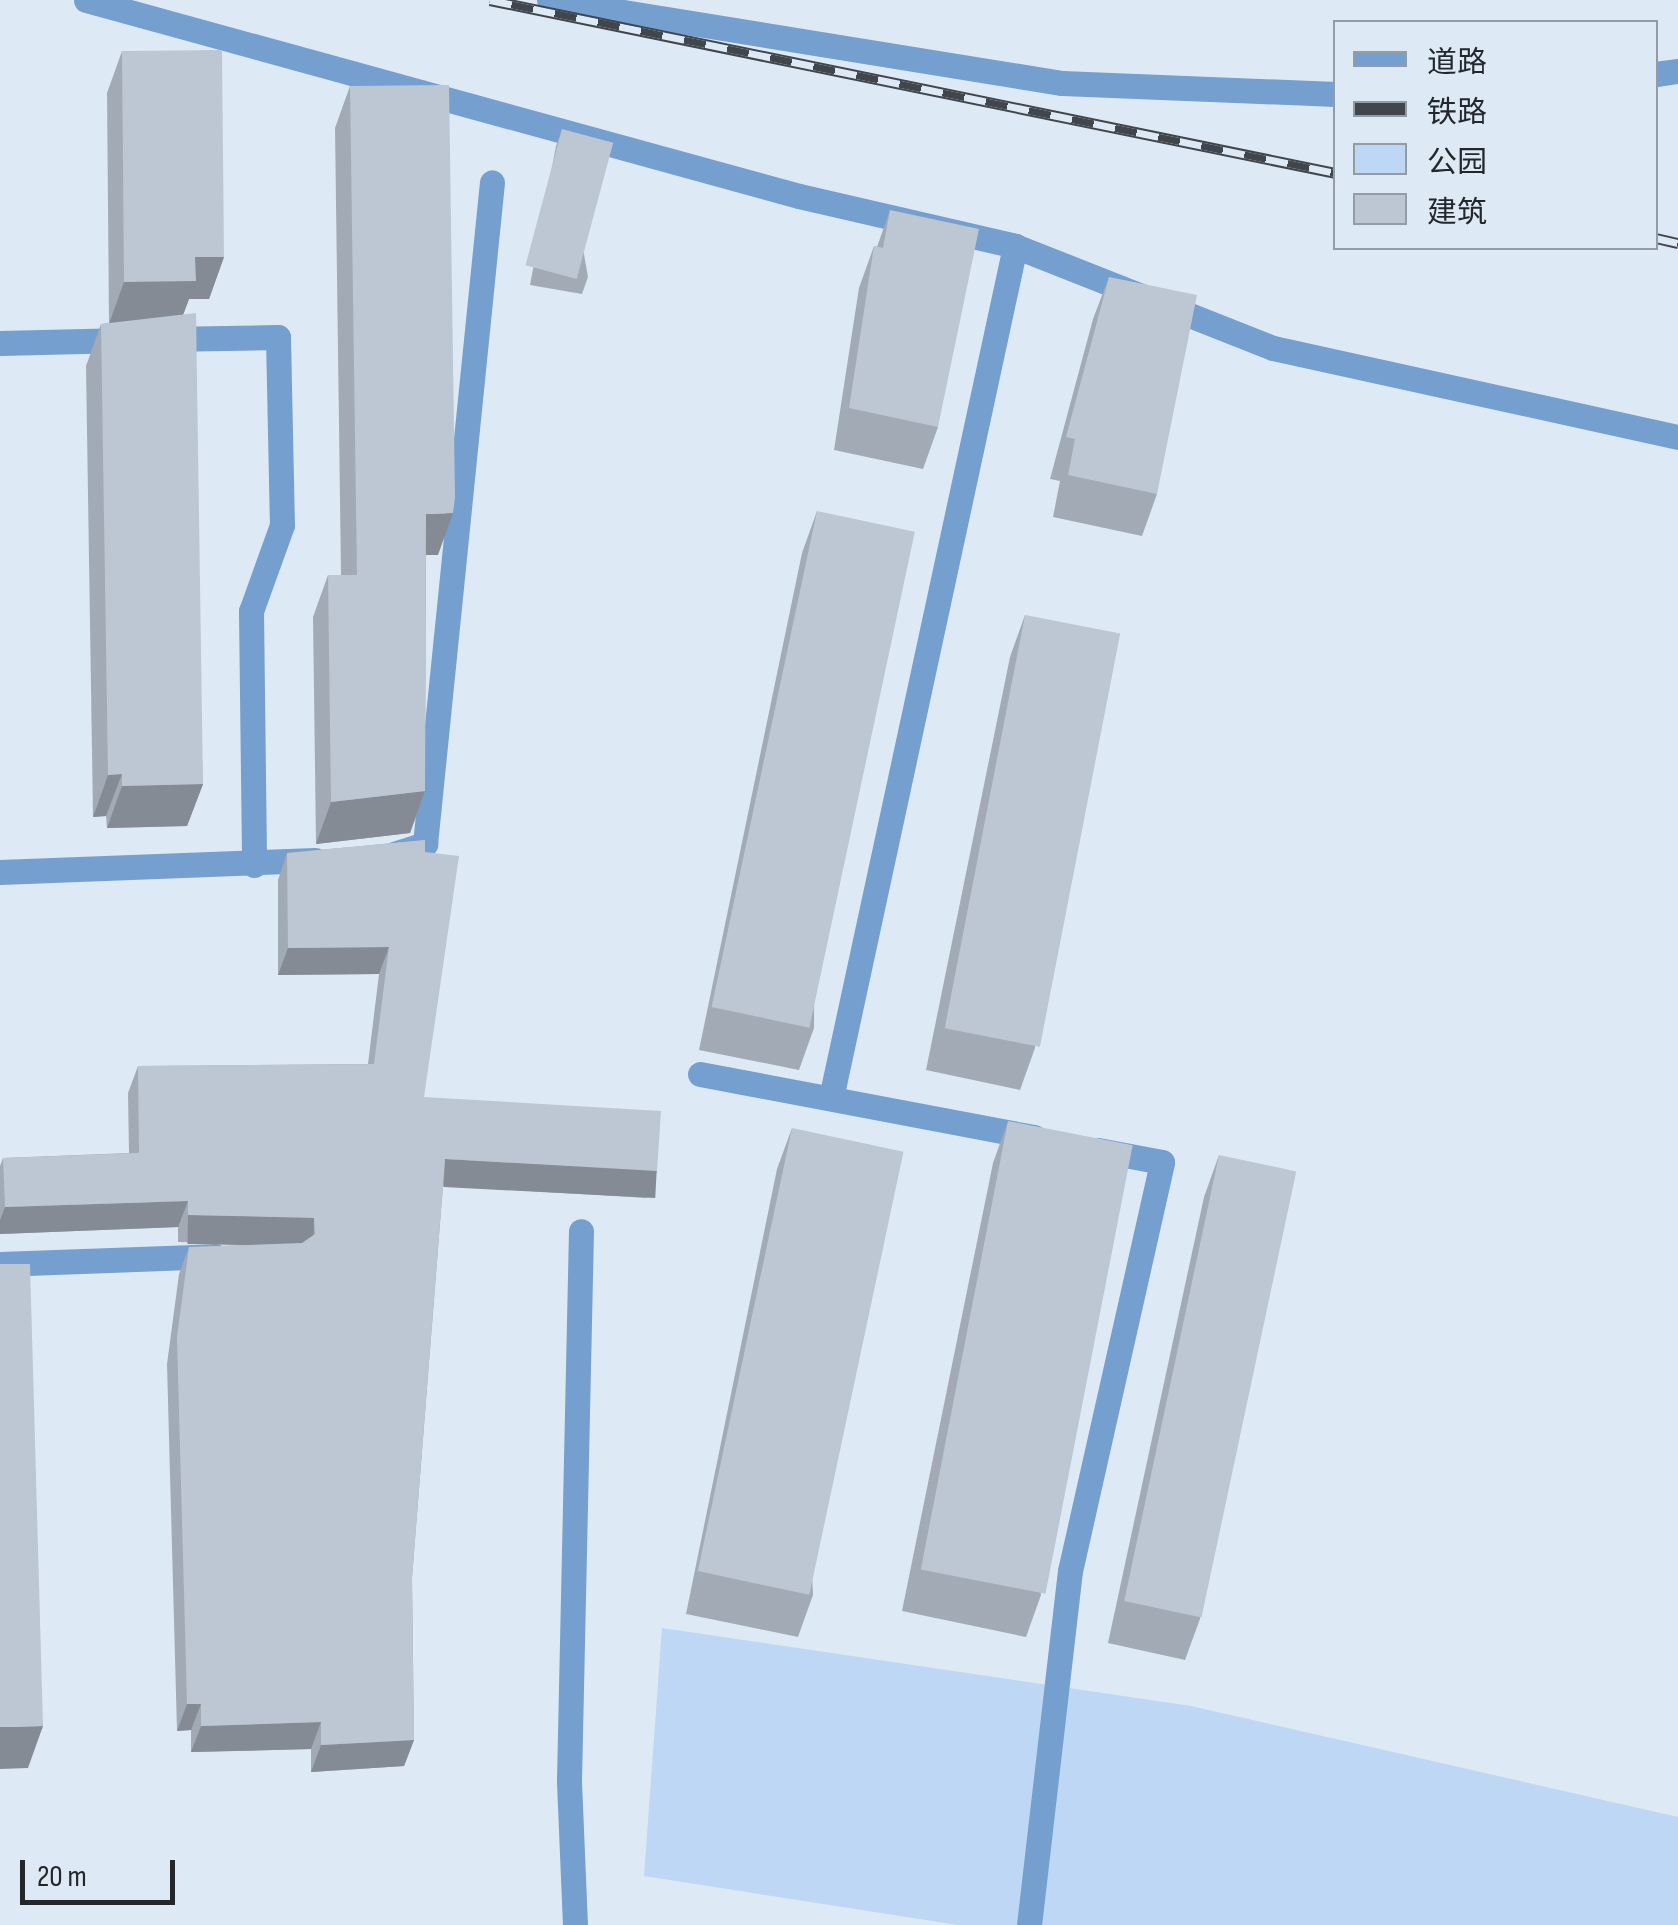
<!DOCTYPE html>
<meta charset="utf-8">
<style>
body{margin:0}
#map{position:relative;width:1678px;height:1925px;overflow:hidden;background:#dee9f6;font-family:"Sofia Sans Condensed","Noto Sans SC",sans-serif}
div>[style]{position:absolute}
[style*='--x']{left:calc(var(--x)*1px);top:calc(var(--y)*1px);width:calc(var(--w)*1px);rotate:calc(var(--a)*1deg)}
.green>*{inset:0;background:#bdd7f5}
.minor>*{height:25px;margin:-12.5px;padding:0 12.5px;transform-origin:12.5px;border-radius:12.5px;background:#749fce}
.rail>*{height:11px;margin-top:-5.5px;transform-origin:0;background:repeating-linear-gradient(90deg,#dee9f6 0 22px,#41464c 0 44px);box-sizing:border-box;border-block:2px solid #41464c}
.wall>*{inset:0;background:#a2abb5}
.shaded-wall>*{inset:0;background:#848b94;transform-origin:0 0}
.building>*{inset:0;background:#bcc7d3;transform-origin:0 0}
span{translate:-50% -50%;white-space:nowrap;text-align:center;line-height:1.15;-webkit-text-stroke:10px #dee9f6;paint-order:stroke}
.legend{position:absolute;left:1333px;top:20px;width:325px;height:230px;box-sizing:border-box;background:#dee9f6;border:2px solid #939ba5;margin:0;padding:12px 18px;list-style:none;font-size:30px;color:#23272c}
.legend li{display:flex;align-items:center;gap:20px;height:50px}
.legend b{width:50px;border:2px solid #939ba5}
.scale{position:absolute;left:20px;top:1860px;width:155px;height:45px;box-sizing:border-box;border:5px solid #23272c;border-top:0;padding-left:12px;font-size:30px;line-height:35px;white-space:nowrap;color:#23272c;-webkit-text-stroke:8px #dee9f6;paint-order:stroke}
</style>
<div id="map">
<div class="green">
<i style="clip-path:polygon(662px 1628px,1191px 1706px,1678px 1817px,1678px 1925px,958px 1925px,644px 1876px)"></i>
</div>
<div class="minor">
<i style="--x:86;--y:0;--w:739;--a:15.37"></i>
<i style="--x:799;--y:196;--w:222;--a:13"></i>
<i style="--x:1015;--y:246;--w:277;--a:21.6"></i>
<i style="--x:1273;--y:348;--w:415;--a:12.4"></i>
<i style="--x:549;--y:0;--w:520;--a:9.19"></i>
<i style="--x:1062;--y:83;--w:274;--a:2.3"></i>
<i style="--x:1656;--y:74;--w:22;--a:-8"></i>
<i style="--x:165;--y:339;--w:113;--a:-1"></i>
<i style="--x:278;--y:337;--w:188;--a:88.8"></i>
<i style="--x:282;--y:525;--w:91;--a:109.8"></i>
<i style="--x:251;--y:611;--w:254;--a:89.3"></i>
<i style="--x:0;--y:343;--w:125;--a:-1.4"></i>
<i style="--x:394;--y:854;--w:33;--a:-18"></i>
<i style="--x:425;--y:844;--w:665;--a:-84.22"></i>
<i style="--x:0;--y:872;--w:315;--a:-2.2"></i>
<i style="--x:700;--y:1074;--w:340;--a:10.7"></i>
<i style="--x:831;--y:1098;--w:872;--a:-77.81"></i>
<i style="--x:0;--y:1264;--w:215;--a:-2.1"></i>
<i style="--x:575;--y:1925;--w:145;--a:-92.4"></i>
<i style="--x:569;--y:1780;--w:549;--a:-88.75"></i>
<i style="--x:1029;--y:1925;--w:356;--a:-83.4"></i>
<i style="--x:1070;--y:1571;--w:419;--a:-77.3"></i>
<i style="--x:1162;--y:1162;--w:65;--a:-169.4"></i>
</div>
<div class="rail">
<i style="--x:490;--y:0;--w:864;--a:11.56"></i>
<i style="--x:1656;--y:238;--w:23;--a:13"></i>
</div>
<div class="wall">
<i style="clip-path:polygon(122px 51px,224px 257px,209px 299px,189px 299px,183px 315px,203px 784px,187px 826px,107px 828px,106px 816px,93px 817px,86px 366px,101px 324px,109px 323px,107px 93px)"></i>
<i style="clip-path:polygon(350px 86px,438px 555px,426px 555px,425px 791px,410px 833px,316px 844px,313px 617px,328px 575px,341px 575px,335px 128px)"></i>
<i style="clip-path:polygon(562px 129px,588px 277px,582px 294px,530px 285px,556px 146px)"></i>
<i style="clip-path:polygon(890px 210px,938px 427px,923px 469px,834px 450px,859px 288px,874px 246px,877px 247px)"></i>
<i style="clip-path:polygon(1109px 277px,1157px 494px,1142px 536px,1053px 517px,1060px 481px,1050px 479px,1093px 319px)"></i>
<i style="clip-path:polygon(817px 511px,814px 1028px,799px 1070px,699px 1050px,802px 553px)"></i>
<i style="clip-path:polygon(1025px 615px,1035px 1048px,1020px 1090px,926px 1070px,1010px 657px)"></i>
<i style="clip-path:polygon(425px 840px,424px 1097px,657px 1171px,647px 1198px,443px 1186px,412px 1578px,414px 1740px,404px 1766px,311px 1772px,311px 1749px,191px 1752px,191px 1730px,177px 1731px,167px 1364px,179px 1274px,189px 1247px,281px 1244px,178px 1242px,178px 1227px,0 1234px,0 1166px,3px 1158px,129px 1153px,128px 1093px,138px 1066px,368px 1064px,379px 974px,278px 975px,278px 880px,287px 853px)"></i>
<i style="clip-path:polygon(1008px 1121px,1041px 1595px,1026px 1637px,902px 1611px,993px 1163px)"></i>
<i style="clip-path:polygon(792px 1128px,813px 1595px,798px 1637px,686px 1614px,777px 1169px)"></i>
<i style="clip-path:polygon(1219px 1155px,1200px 1619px,1185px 1660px,1108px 1643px,1204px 1197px)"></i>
</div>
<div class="shaded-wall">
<i style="clip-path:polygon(195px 257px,224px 257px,209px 299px,189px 299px,180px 323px,109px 324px,124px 282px)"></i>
<i style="clip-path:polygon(453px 513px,438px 555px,411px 555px,426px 514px)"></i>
<i style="clip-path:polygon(122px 774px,106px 816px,93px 817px,108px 775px)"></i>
<i style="clip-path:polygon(203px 784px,187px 826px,107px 828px,122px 786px)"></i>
<i style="clip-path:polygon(425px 791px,410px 833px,316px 844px,331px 802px)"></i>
<i style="clip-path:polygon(389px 947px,379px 974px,278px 975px,288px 948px)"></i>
<i style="left:445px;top:1159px;width:212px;height:28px;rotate:3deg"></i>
<i style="clip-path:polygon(188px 1201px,178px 1227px,0 1234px,0 1220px,5px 1207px)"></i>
<i style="left:188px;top:1215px;width:126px;height:29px;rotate:1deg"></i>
<i style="clip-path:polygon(187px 1704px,201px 1704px,191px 1730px,177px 1731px)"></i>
<i style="clip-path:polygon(321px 1722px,311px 1749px,191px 1752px,201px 1726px)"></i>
<i style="clip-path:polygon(43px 1726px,28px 1768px,0 1769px,0 1727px)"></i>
<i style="clip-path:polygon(414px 1740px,404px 1766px,311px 1772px,321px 1745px)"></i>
</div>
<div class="building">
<i style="clip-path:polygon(222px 50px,224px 257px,195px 257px,196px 281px,124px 282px,122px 51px)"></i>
<i style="clip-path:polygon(449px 85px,455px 498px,453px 513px,426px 514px,425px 791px,331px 802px,328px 575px,357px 575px,350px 86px)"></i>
<i style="left:562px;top:129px;width:53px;height:141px;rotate:15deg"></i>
<i style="clip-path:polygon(890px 210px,979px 229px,938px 427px,849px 408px,874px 246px,883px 248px)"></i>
<i style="clip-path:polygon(1109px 277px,1197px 295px,1157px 494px,1068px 475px,1075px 439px,1066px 437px)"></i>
<i style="clip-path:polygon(196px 313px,203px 784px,122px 786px,122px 774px,108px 775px,101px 324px)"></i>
<i style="left:817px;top:511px;width:100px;height:507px;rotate:12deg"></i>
<i style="left:1025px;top:615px;width:97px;height:421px;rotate:11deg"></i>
<i style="clip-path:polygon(425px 840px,425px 852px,459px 856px,424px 1097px,661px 1111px,657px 1171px,445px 1159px,412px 1578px,414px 1740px,321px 1745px,321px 1722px,201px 1726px,201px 1704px,187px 1704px,177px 1337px,189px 1247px,302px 1243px,315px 1234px,314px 1218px,188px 1215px,188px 1201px,5px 1207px,3px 1158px,139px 1153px,138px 1066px,374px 1064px,389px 947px,288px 948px,287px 853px)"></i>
<i style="left:1008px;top:1121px;width:127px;height:457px;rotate:11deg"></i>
<i style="left:792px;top:1128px;width:114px;height:453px;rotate:12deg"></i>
<i style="left:1219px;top:1155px;width:79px;height:456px;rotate:12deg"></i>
<i style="clip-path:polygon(0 1264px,30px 1264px,43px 1726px,0 1727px)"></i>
</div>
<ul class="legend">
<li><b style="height:12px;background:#749fce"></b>道路</li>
<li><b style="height:12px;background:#41464c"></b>铁路</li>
<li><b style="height:28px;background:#bdd7f5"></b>公园</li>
<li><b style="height:28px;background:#bcc7d3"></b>建筑</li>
</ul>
<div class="scale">20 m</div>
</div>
